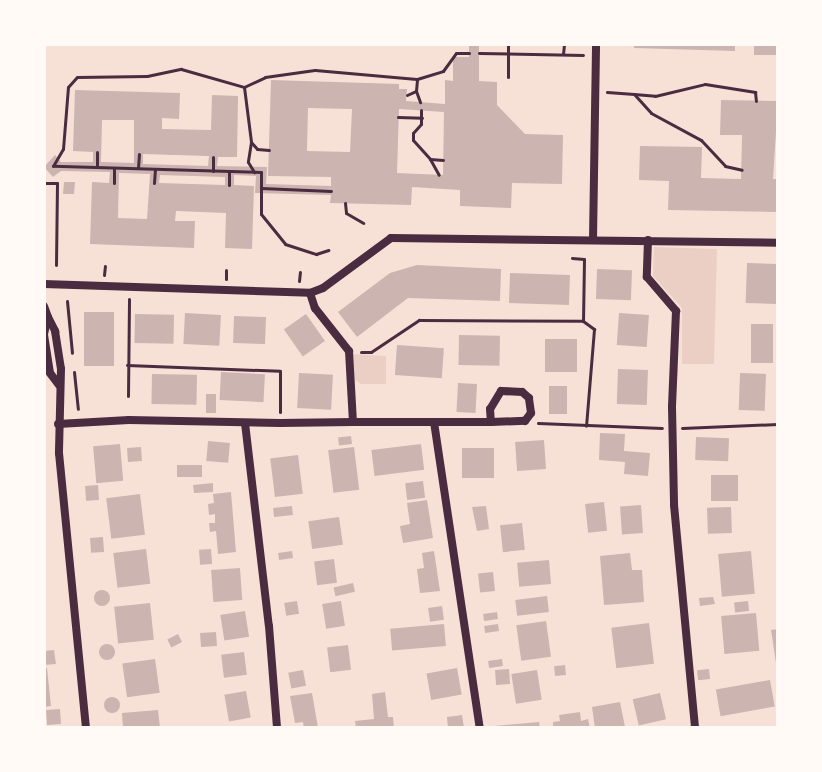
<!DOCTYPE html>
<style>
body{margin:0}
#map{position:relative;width:822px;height:772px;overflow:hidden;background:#f7e1d7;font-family:"Noto Sans",sans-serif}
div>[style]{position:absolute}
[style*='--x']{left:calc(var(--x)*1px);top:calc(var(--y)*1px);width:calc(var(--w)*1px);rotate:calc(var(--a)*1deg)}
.green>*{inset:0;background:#ebcfc5}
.building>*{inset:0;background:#ccb4b1;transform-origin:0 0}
.round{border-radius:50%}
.path>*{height:3px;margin:-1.5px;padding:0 1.5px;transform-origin:1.5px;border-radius:1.5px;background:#4a2c40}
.minor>*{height:8px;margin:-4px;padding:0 4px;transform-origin:4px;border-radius:4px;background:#4a2c40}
span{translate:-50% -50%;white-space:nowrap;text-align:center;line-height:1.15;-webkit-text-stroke:8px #fffaf5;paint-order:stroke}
.frame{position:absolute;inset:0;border:46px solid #fffaf5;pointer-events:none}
</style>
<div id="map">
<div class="green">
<i style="clip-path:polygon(654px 247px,717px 249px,714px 364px,682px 364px,682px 308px,653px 276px)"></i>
<i style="clip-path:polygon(353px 354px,386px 356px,386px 384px,361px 384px,355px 380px)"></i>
</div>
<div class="building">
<i style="clip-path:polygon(evenodd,469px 44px,479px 44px,479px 81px,497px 82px,497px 105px,525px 134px,563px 135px,562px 184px,512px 183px,511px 208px,460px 206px,460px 190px,412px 187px,411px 205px,330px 203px,331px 195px,255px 193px,256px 176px,234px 175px,234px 185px,254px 186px,252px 249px,225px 248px,226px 213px,176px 211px,175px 221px,195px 221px,194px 248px,90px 244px,92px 182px,109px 183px,110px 172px,61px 171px,53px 177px,44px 167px,55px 155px,61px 162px,93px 162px,93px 152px,73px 151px,75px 90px,180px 93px,179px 119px,162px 118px,162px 129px,211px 130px,212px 95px,238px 96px,237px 157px,218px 157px,217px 166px,267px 167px,266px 184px,331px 186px,331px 177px,268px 176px,271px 80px,399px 84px,399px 89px,407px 89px,406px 101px,445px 104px,445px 80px,453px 81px,453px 57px,469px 57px,469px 44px,308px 108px,352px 109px,350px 152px,307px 151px,308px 108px,469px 44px,399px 109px,444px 112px,443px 175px,397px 173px,399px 109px,469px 44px,102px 120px,134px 120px,134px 163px,101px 162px,102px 120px,469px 44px,143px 154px,209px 156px,208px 166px,143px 164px,143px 154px,469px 44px,119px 173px,150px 174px,147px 219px,118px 218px,119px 173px,469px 44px,160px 175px,225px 177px,225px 185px,159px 183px,160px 175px)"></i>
<i style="clip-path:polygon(634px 44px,735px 44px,735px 51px,634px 48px)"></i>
<i style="left:754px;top:44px;width:24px;height:11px"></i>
<i style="clip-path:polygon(721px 100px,778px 101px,773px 179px,778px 179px,778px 212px,668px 210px,669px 181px,639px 180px,640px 146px,702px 147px,701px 178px,741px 179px,742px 135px,720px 135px)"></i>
<i style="clip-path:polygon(64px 182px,75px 182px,74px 194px,63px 194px)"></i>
<i style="left:747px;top:263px;width:31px;height:40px;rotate:2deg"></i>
<i style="clip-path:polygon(417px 265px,501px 269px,500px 301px,408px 298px,357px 337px,338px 312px,390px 273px)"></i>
<i style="left:597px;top:269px;width:35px;height:30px;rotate:2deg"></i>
<i style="left:510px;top:273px;width:60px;height:30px;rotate:2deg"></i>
<i style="left:84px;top:312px;width:30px;height:54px"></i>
<i style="left:185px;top:313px;width:36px;height:31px;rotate:3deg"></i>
<i style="left:619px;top:313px;width:30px;height:32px;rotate:4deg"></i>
<i style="left:135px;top:314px;width:39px;height:29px;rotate:1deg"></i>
<i style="left:306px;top:314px;width:33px;height:27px;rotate:55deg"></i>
<i style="left:234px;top:316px;width:32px;height:27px;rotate:2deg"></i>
<i style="left:751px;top:324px;width:22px;height:39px"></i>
<i style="left:459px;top:335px;width:41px;height:30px;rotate:1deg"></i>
<i style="left:545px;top:339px;width:32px;height:33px"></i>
<i style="left:397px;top:345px;width:47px;height:30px;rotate:4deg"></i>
<i style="left:618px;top:369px;width:30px;height:35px;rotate:2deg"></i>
<i style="left:221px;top:372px;width:44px;height:28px;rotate:3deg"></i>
<i style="left:299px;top:373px;width:34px;height:35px;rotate:3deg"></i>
<i style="left:740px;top:373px;width:26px;height:37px;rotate:2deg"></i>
<i style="left:152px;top:374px;width:45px;height:30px;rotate:1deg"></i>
<i style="left:458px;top:383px;width:19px;height:29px;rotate:3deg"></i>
<i style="left:549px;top:386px;width:18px;height:28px"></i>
<i style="left:206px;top:394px;width:10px;height:19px"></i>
<i style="clip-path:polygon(600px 433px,625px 434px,624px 451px,650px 453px,648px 476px,624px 474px,625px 462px,599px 460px)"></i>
<i style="left:351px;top:436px;width:8px;height:13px;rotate:83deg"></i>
<i style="left:696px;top:437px;width:33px;height:23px;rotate:2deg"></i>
<i style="left:544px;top:440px;width:29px;height:29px;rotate:86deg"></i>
<i style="left:208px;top:441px;width:22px;height:20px;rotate:5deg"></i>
<i style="left:120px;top:444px;width:37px;height:27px;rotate:85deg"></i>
<i style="left:421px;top:444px;width:26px;height:50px;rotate:83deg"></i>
<i style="left:141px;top:447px;width:14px;height:14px;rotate:86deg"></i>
<i style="left:354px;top:447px;width:43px;height:26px;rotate:83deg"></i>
<i style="left:462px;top:448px;width:32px;height:30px"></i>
<i style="left:298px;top:455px;width:39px;height:28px;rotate:83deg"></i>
<i style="left:177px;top:465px;width:25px;height:12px"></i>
<i style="left:738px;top:475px;width:26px;height:27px;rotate:90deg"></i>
<i style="left:423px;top:481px;width:17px;height:18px;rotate:83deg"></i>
<i style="clip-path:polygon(213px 483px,213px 492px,194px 493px,193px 485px)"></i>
<i style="left:98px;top:485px;width:15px;height:13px;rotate:86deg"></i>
<i style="clip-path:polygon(231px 492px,236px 552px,218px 554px,216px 531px,210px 532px,209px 523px,215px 523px,215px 514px,209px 515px,208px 504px,214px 503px,213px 494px)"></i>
<i style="left:140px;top:494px;width:41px;height:34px;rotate:83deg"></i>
<i style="clip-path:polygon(427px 500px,433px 538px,403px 543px,400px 526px,410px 524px,407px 503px)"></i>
<i style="left:604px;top:502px;width:29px;height:19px;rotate:84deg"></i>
<i style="left:641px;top:505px;width:28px;height:21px;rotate:86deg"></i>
<i style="left:292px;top:506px;width:9px;height:19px;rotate:84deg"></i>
<i style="clip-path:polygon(486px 506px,489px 529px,477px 531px,472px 507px)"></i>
<i style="left:731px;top:507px;width:26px;height:24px;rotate:88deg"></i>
<i style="left:339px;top:517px;width:28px;height:31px;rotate:82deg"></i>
<i style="left:522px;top:523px;width:27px;height:22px;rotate:84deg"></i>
<i style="left:103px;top:537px;width:15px;height:13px;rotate:86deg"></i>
<i style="left:146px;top:549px;width:35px;height:33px;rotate:83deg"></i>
<i style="left:211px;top:549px;width:15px;height:12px;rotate:86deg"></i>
<i style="left:292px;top:551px;width:7px;height:14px;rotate:82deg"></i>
<i style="clip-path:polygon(434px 551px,440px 591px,420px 593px,417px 569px,424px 568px,422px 553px)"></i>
<i style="left:751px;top:551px;width:43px;height:33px;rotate:85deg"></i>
<i style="clip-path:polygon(630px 553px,632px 570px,642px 570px,644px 602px,604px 605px,600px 556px)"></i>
<i style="left:334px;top:559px;width:24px;height:20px;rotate:83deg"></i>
<i style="left:549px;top:560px;width:24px;height:32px;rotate:85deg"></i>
<i style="left:240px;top:568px;width:32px;height:29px;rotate:86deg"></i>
<i style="left:493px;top:572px;width:19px;height:15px;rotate:84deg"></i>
<i style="left:353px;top:583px;width:9px;height:20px;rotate:77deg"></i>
<i class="round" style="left:94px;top:590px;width:16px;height:16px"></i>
<i style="left:547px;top:596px;width:16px;height:32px;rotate:83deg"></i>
<i style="clip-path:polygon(713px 597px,715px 604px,700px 606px,699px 598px)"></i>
<i style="left:297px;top:601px;width:13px;height:13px;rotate:81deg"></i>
<i style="left:341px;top:601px;width:25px;height:19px;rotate:81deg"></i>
<i style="left:748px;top:601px;width:10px;height:14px;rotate:84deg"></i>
<i style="left:150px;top:603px;width:37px;height:36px;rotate:84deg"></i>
<i style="left:442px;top:606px;width:14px;height:14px;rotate:82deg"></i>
<i style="left:245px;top:611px;width:26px;height:25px;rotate:81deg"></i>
<i style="left:497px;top:612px;width:7px;height:14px;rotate:82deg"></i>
<i style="left:756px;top:613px;width:38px;height:35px;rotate:85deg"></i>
<i style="left:546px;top:621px;width:36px;height:30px;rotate:82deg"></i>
<i style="left:649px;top:623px;width:41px;height:38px;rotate:83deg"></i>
<i style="left:444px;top:624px;width:22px;height:54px;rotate:85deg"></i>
<i style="left:498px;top:624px;width:7px;height:14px;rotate:82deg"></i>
<i style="clip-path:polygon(778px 629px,778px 663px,776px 663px,771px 630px)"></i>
<i style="left:216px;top:632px;width:14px;height:16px;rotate:86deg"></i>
<i style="left:178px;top:634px;width:9px;height:12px;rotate:63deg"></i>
<i class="round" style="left:99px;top:644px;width:16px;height:16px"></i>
<i style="left:348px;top:645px;width:25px;height:21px;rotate:83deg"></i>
<i style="clip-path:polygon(54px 650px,56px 664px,44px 665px,44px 651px)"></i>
<i style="left:244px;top:652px;width:23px;height:23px;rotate:83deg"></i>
<i style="left:155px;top:659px;width:34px;height:33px;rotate:82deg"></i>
<i style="left:502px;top:659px;width:7px;height:14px;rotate:82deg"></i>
<i style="left:565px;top:665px;width:10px;height:11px;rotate:84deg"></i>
<i style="clip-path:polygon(44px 668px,47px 668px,51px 706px,44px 707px)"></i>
<i style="left:457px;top:668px;width:27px;height:31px;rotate:80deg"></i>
<i style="left:509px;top:669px;width:15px;height:14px;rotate:86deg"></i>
<i style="left:709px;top:669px;width:10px;height:12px;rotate:84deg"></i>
<i style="left:303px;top:670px;width:16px;height:15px;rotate:79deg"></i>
<i style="left:537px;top:670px;width:30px;height:26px;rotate:81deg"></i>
<i style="left:770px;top:680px;width:27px;height:55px;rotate:80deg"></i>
<i style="left:246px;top:691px;width:27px;height:22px;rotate:80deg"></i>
<i style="clip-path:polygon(385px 692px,388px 717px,393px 717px,394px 728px,356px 728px,355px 721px,374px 719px,372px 694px)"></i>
<i style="clip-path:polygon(312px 693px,318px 728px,304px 728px,303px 722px,295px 723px,290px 696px)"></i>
<i style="left:660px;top:693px;width:27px;height:28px;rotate:77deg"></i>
<i class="round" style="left:104px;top:697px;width:16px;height:16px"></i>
<i style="clip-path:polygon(620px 702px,625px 727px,595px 728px,592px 707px)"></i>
<i style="left:60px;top:709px;width:15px;height:14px;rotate:86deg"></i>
<i style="clip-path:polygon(158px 710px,160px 728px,123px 728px,122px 713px)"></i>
<i style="clip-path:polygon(580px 712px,581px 721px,588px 719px,590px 728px,553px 728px,553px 722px,560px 721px,559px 715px)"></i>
<i style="clip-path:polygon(462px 715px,464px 728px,448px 728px,447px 717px)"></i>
<i style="clip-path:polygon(539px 722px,540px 728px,494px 728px,494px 726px)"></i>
</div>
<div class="path">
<i style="--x:479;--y:53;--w:104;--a:1.1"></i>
<i style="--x:563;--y:54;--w:10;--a:-84"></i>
<i style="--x:508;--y:77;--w:33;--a:-90"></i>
<i style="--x:244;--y:87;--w:55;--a:82.7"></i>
<i style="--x:251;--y:142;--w:20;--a:99"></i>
<i style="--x:248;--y:162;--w:12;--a:59"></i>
<i style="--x:416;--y:91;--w:12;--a:70"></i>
<i style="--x:607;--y:92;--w:27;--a:4"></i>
<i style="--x:634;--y:94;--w:25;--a:48"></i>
<i style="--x:651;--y:113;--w:57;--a:28.4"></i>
<i style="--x:701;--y:140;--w:35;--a:47"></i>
<i style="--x:725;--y:166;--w:17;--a:13"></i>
<i style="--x:634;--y:94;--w:21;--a:5"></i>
<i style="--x:655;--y:96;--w:51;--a:-13.5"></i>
<i style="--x:705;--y:84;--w:51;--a:9.1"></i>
<i style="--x:755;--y:92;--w:9;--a:84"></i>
<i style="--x:407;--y:95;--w:10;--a:-24"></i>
<i style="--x:416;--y:91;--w:12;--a:-85"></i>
<i style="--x:421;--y:110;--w:14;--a:90"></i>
<i style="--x:421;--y:124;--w:12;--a:132"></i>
<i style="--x:413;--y:133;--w:7;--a:90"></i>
<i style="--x:413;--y:140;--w:25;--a:48"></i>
<i style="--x:430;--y:159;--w:18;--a:61"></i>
<i style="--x:398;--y:117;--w:24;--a:2"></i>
<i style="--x:251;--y:142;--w:9;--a:49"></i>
<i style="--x:257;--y:149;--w:12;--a:5"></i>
<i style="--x:213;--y:157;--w:14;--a:90"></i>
<i style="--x:430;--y:159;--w:13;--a:4"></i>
<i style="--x:97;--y:167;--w:15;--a:-90"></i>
<i style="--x:138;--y:168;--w:14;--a:-86"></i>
<i style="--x:44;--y:183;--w:13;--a:0"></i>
<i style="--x:57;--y:183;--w:82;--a:90.7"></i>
<i style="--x:114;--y:183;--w:15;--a:-90"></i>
<i style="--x:154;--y:183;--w:14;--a:-86"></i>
<i style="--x:229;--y:185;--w:13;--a:-90"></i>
<i style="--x:261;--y:188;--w:26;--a:90"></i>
<i style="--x:261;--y:214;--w:38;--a:51"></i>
<i style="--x:285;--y:244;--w:33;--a:18"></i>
<i style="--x:316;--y:254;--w:13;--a:-18"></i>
<i style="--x:331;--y:191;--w:70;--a:-177.5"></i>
<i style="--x:261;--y:188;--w:16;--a:-90"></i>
<i style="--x:261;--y:172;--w:208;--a:-178.3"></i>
<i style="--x:53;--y:166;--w:20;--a:-60"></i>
<i style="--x:63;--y:149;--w:62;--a:-85.4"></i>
<i style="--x:68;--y:87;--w:13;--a:-48"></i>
<i style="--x:77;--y:77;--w:70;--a:-0.8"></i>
<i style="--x:147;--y:76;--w:35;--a:-12"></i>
<i style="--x:181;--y:69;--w:66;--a:15.9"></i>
<i style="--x:244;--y:87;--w:23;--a:-25"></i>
<i style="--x:265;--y:77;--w:50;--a:-8"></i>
<i style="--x:315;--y:70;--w:102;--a:5"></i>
<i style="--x:417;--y:79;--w:27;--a:-17"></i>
<i style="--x:443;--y:71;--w:22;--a:-54"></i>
<i style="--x:456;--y:53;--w:13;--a:0"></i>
<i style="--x:345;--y:203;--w:10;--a:84"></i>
<i style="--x:346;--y:213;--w:20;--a:30"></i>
<i style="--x:572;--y:258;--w:12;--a:5"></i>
<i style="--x:584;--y:259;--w:62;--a:90.9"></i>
<i style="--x:583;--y:321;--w:14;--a:36"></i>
<i style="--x:594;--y:329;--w:97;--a:94.7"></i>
<i style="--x:104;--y:275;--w:9;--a:-84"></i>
<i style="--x:226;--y:279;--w:9;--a:-90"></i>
<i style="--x:299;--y:281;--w:9;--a:-84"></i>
<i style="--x:67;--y:301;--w:52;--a:84.5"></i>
<i style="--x:361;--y:352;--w:10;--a:0"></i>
<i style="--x:371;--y:352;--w:58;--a:-33.7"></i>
<i style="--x:419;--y:320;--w:164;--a:0.3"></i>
<i style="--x:127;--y:365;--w:153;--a:2.2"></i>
<i style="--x:280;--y:371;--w:41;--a:90"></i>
<i style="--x:74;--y:372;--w:37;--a:84"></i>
<i style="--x:128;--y:396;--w:97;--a:-89.4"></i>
<i style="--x:538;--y:423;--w:124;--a:2.3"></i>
<i style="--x:682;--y:428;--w:96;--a:-2.4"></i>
</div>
<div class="minor">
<i style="--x:593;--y:239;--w:195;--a:-89.1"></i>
<i style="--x:648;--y:240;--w:37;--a:92"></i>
<i style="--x:647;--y:277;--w:45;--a:49.5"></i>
<i style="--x:676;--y:311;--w:96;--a:92.4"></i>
<i style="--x:672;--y:407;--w:98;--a:88.8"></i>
<i style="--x:674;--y:505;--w:224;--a:84.6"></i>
<i style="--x:44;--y:284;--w:266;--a:1.9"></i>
<i style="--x:310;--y:293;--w:14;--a:-21"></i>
<i style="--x:323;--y:288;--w:84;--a:-36.3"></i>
<i style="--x:391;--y:238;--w:387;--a:0.7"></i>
<i style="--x:310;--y:293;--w:16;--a:72"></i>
<i style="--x:315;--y:308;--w:55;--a:51.7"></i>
<i style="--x:349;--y:351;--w:71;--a:86.8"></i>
<i style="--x:44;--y:306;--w:12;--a:70"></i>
<i style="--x:44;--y:334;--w:17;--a:-77"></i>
<i style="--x:48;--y:317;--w:16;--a:63"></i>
<i style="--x:55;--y:331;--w:38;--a:81"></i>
<i style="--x:61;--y:369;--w:84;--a:91.4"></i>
<i style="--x:59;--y:453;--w:276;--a:84.4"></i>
<i style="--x:44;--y:335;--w:38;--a:81"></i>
<i style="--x:50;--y:373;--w:15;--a:53"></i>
<i style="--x:434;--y:422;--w:309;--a:81.5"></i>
<i style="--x:245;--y:423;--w:204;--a:83.3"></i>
<i style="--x:269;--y:626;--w:102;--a:85.5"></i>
<i style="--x:58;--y:424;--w:71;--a:-3.2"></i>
<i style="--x:129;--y:420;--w:151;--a:1.1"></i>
<i style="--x:280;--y:423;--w:73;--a:-0.8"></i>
<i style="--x:353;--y:422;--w:138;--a:0"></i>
<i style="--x:491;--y:422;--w:34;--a:-2"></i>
<i style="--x:525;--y:421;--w:10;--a:-53"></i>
<i style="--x:531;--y:413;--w:15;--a:-98"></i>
<i style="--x:529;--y:398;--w:9;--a:-139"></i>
<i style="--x:522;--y:392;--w:21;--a:-177"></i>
<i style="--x:501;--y:391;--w:21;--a:121"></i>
<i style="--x:490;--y:409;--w:13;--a:86"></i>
</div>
<div class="frame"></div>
</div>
